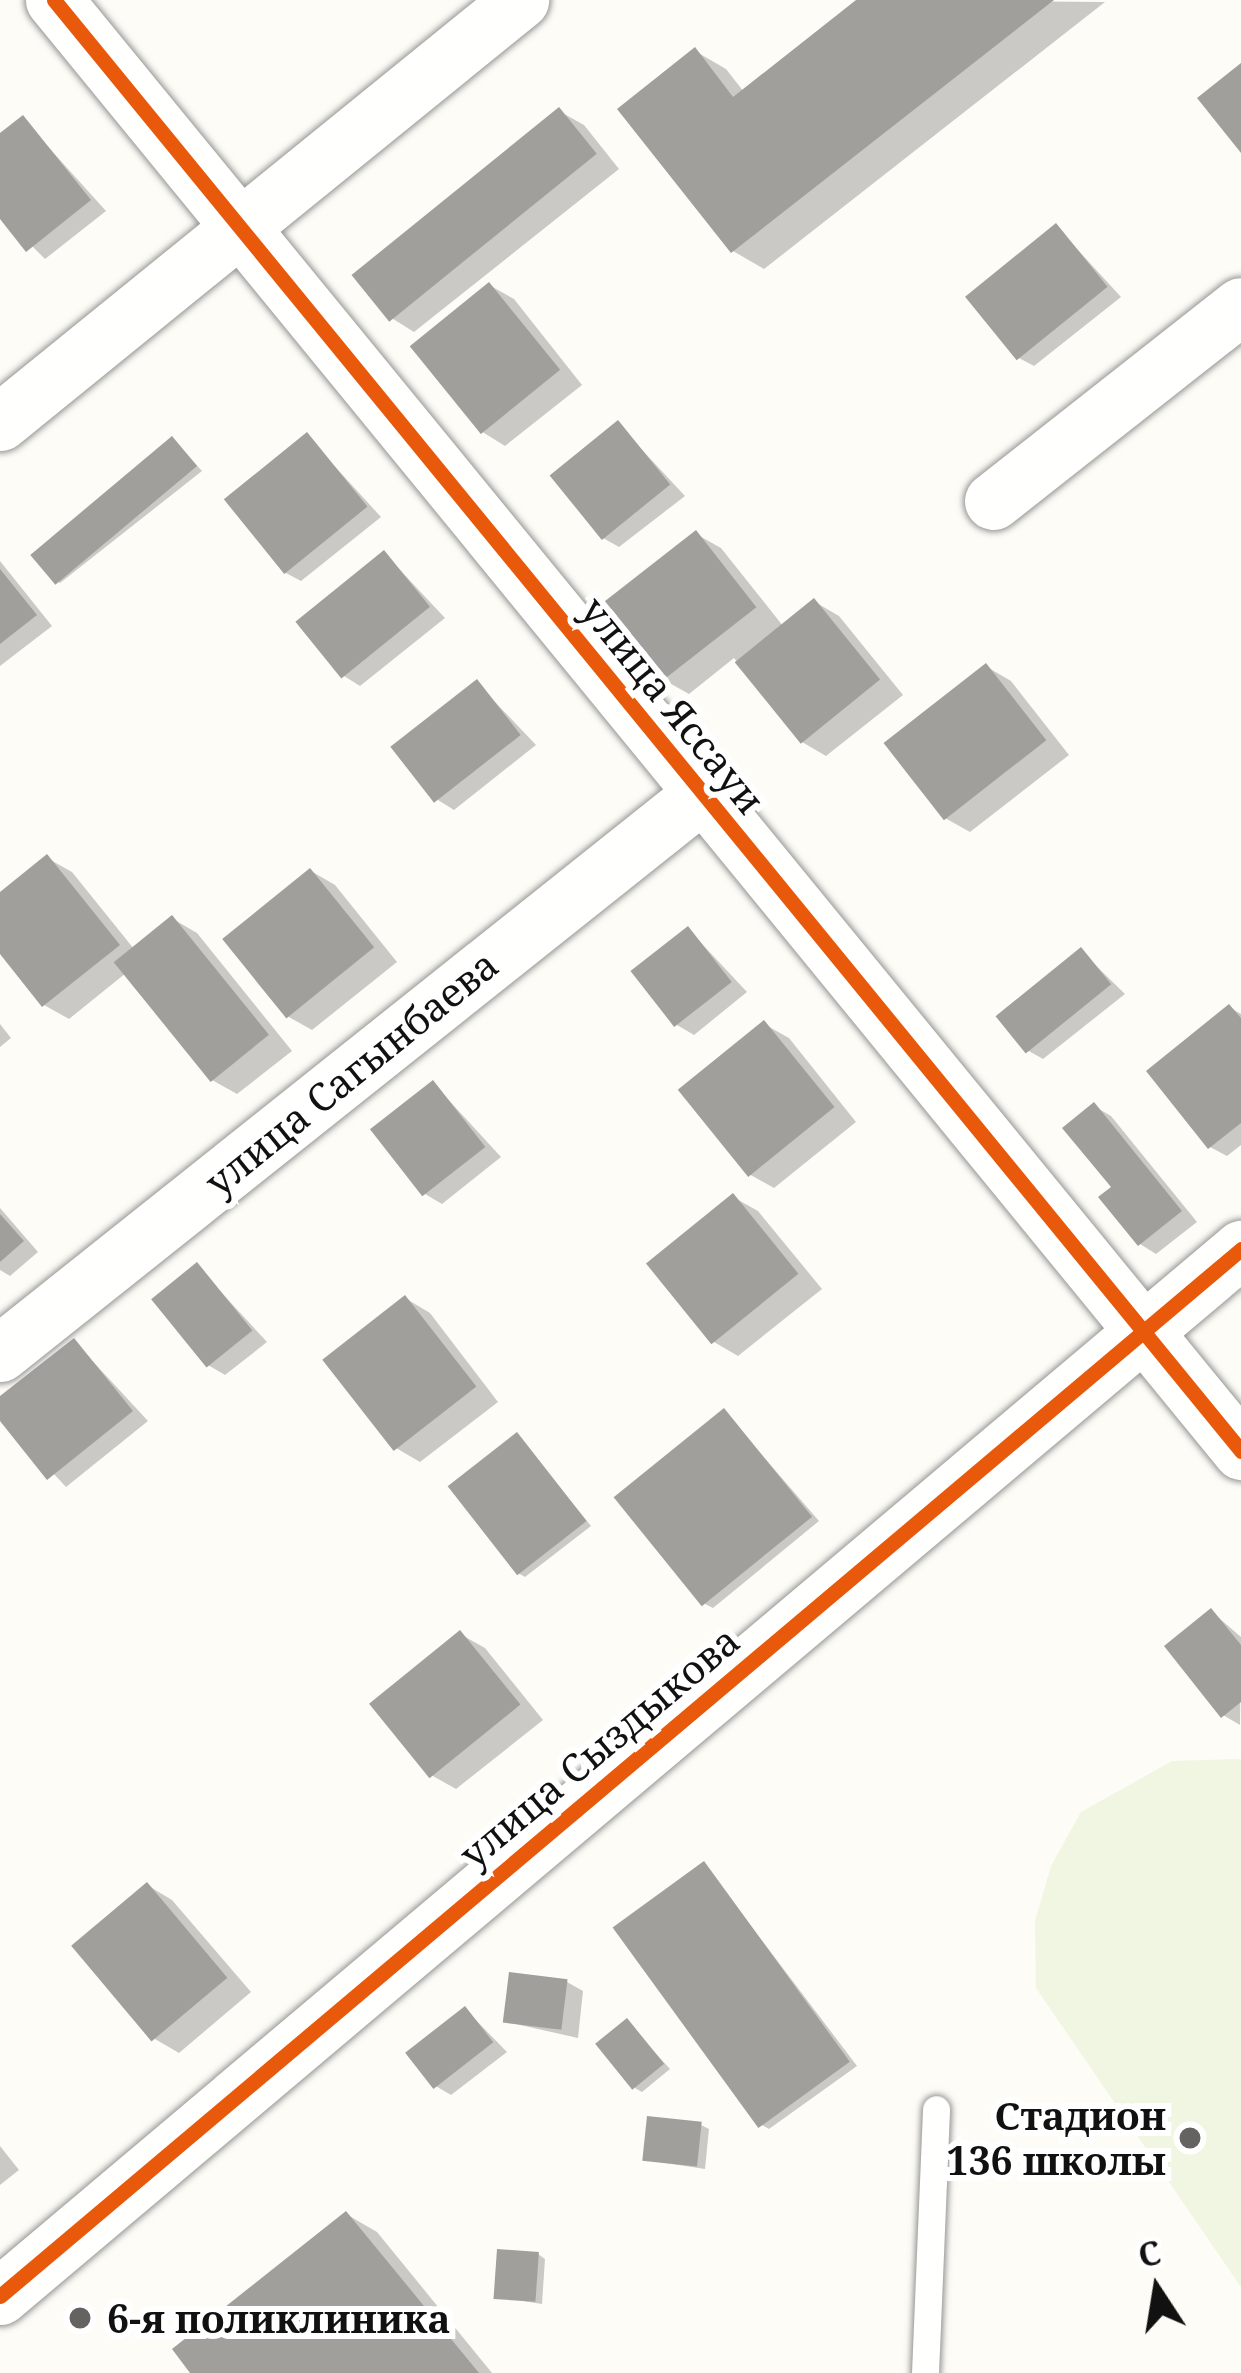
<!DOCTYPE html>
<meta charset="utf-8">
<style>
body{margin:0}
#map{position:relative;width:1241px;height:2373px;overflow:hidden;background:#fdfcf7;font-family:"Noto Serif",serif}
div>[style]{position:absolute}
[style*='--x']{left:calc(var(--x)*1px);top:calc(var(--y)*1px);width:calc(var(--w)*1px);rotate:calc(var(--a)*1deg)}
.pitch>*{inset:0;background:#f0f6e1}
.shadow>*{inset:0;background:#0003}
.building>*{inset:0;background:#a19f9c;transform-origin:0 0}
.roads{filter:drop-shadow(0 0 3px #979795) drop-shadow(0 0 3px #979795)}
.lane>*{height:27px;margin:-13.5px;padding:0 13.5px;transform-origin:13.5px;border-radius:13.5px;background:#fffffe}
.street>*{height:57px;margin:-28.5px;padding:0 28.5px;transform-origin:28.5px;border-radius:28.5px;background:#fffffe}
.cycleway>*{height:15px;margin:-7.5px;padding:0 7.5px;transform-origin:7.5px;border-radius:7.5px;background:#e8590c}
.dots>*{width:33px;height:33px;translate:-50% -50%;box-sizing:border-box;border:6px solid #fff;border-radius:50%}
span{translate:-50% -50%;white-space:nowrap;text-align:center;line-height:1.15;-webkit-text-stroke:12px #fff;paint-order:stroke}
.street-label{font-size:39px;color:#111}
.poi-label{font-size:39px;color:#111;font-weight:700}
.right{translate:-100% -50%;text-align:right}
.left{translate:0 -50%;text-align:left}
.north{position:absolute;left:1097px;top:2229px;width:120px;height:120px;-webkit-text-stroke:9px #fff;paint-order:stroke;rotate:348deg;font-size:33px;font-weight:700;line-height:48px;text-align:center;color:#111}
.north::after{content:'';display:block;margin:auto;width:42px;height:54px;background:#111;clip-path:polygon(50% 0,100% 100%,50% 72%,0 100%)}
</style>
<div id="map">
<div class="pitch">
<i style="clip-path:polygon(1241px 1759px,1241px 2287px,1036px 1988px,1035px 1921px,1051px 1866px,1081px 1812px,1172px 1761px)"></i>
</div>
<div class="shadow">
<i style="clip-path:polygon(861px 0,1105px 2px,764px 269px,733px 251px,621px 109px,695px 51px,726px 69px,744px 92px)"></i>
<i style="clip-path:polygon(559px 111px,584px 125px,619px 169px,414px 332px,390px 317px)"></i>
<i style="clip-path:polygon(23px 119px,106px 211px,45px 259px,0 214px,0 137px)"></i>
<i style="clip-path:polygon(1056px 226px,1121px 297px,1034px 366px,1017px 357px)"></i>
<i style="clip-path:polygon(489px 285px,514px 299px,582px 385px,505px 446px,481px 431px)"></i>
<i style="clip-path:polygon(618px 424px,685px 496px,619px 547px,603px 538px)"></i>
<i style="clip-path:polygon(307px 436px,381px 517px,301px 581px,284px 572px)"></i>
<i style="clip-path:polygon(173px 439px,202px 471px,60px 583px,52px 578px)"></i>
<i style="clip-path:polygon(696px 534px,721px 548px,783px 626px,815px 602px,839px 616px,903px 695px,826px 756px,802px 742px,734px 658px,689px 694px,664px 680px)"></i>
<i style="clip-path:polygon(385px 554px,445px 618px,360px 686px,344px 676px)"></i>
<i style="clip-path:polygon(0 561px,52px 626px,0 666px)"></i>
<i style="clip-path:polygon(987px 667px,1011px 681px,1069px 755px,970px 832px,945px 818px)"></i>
<i style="clip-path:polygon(477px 683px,536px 745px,454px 810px,438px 800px)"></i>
<i style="clip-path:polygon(47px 858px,72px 872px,134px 949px,173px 919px,197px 933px,292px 1051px,237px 1094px,212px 1080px,126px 973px,69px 1019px,44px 1005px,0 950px,0 896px)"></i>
<i style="clip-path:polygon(311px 871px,335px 885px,397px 962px,312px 1030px,287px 1016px)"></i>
<i style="clip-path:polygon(689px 930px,747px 992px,694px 1035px,677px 1025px)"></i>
<i style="clip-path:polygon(1081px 951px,1125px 994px,1043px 1059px,1027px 1050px)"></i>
<i style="clip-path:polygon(1229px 1007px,1241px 1014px,1241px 1145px,1227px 1156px,1210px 1147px)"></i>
<i style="clip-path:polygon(0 1024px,11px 1038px,0 1047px)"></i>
<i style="clip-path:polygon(764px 1024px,789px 1038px,856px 1122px,774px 1188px,749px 1174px)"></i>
<i style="clip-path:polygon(433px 1083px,501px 1157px,442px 1204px,425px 1194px)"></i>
<i style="clip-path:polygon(1094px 1106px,1111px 1116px,1197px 1222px,1156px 1254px,1140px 1244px,1115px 1188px)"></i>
<i style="clip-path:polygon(733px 1197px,758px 1211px,822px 1289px,738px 1356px,714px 1342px)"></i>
<i style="clip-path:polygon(0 1208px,38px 1252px,10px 1276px,0 1270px)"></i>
<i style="clip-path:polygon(197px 1266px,267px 1342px,225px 1375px,208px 1365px)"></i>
<i style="clip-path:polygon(405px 1298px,430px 1313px,498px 1402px,420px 1462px,396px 1448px)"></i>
<i style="clip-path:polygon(74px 1341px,148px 1421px,66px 1487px,0 1416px,0 1400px)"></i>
<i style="clip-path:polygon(724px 1411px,819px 1521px,713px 1608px,705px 1604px)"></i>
<i style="clip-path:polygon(517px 1435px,591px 1526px,525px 1577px,518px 1573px)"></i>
<i style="clip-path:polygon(1212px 1612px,1241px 1637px,1240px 1725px,1223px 1715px)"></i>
<i style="clip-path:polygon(460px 1634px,485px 1648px,543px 1720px,456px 1789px,431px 1775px)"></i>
<i style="clip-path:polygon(704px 1864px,857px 2066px,769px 2129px,762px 2125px)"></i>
<i style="clip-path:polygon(147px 1885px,172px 1900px,251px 1992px,179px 2053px,155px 2039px)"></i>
<i style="clip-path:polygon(567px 1982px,583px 1991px,578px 2038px,507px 2022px)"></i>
<i style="clip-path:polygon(466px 2010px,507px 2052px,451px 2095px,434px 2085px)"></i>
<i style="clip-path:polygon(627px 2022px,670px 2069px,642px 2092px,635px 2088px)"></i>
<i style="clip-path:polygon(701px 2125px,709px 2129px,705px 2169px,645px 2160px)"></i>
<i style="clip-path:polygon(0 2146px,19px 2170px,0 2185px)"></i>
<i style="clip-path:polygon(346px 2214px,377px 2232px,492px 2373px,194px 2373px)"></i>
<i style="clip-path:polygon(538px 2254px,545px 2259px,542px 2304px,496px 2297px)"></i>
</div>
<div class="building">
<i style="clip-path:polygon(856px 0,1054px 0,731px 253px,617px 109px,695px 47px,733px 97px)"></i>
<i style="clip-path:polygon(1241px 63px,1241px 153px,1197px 98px)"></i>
<i style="left:559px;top:107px;width:60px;height:267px;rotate:51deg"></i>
<i style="clip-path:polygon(23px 115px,91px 200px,26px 252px,0 219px,0 133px)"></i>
<i style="left:1056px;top:223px;width:82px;height:117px;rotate:51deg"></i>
<i style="left:489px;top:282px;width:113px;height:102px;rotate:51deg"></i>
<i style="left:618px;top:420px;width:83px;height:88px;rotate:51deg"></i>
<i style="left:307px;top:432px;width:96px;height:107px;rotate:51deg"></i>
<i style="left:172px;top:436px;width:39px;height:185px;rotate:50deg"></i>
<i style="left:696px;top:530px;width:98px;height:121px;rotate:52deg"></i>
<i style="left:384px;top:550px;width:73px;height:114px;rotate:51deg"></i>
<i style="clip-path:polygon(0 569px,37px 615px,0 644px)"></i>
<i style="left:814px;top:598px;width:105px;height:102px;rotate:51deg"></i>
<i style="left:986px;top:663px;width:98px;height:130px;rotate:52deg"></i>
<i style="left:477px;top:679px;width:71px;height:110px;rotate:52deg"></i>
<i style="clip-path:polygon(47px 854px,120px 945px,42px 1007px,0 954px,0 892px)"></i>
<i style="left:310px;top:868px;width:102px;height:113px;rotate:51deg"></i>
<i style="left:172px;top:915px;width:154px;height:75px;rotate:51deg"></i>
<i style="left:688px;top:926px;width:71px;height:73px;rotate:52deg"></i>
<i style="left:1081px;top:947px;width:48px;height:110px;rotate:51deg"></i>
<i style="clip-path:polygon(1229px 1004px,1241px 1018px,1241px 1123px,1208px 1149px,1146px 1071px)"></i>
<i style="left:764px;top:1020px;width:112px;height:111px;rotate:51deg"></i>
<i style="left:433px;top:1080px;width:85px;height:80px;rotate:52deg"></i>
<i style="clip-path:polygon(1094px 1102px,1182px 1211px,1138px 1246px,1098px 1197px,1111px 1187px,1062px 1128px)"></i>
<i style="left:733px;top:1193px;width:104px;height:112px;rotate:51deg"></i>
<i style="clip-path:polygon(0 1214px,24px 1241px,0 1262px)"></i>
<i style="left:197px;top:1262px;width:88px;height:59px;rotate:51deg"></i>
<i style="left:405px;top:1295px;width:116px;height:105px;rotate:52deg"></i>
<i style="clip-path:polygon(74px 1338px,133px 1411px,47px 1480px,0 1421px,0 1396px)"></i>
<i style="left:724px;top:1408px;width:140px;height:142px;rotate:51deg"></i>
<i style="left:517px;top:1432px;width:113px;height:88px;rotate:52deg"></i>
<i style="clip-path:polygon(1211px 1608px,1241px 1645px,1241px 1702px,1221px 1718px,1164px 1646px)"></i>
<i style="left:460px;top:1630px;width:96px;height:117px;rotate:51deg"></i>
<i style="left:704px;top:1861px;width:248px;height:113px;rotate:54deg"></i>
<i style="left:147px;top:1882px;width:125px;height:99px;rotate:50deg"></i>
<i style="left:509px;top:1972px;width:59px;height:51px;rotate:7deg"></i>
<i style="left:465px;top:2006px;width:46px;height:76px;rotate:52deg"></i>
<i style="left:627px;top:2018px;width:59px;height:41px;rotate:51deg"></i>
<i style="left:647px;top:2116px;width:55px;height:45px;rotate:6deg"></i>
<i style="clip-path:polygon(346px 2211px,479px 2373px,190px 2373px,172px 2349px)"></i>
<i style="left:497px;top:2249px;width:42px;height:50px;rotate:4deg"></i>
</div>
<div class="roads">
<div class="lane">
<i style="--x:925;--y:2373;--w:264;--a:-87.6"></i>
</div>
<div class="street">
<i style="--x:54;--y:0;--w:1875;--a:50.71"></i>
<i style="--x:0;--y:422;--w:670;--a:-39.06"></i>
<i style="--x:993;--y:501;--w:315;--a:-38.2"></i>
<i style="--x:0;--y:1353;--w:899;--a:-38.54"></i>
<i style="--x:0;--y:2296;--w:1624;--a:-40.15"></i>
</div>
</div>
<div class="cycleway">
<i style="--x:54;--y:0;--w:1875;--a:50.71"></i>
<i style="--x:0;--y:2296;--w:1624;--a:-40.15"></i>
</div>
<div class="dots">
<i style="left:1190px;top:2138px;background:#646362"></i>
<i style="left:80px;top:2318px;background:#646362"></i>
</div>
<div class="street-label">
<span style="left:673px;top:705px;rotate:51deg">улица Яссауи</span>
<span style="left:351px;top:1073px;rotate:-39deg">улица Сагынбаева</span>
<span style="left:599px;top:1747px;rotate:-40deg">улица Сыздыкова</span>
</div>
<div class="poi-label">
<span class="right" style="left:1166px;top:2138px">Стадион<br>136 школы</span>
<span class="left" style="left:107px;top:2318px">6-я поликлиника</span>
</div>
<div class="north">С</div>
</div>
